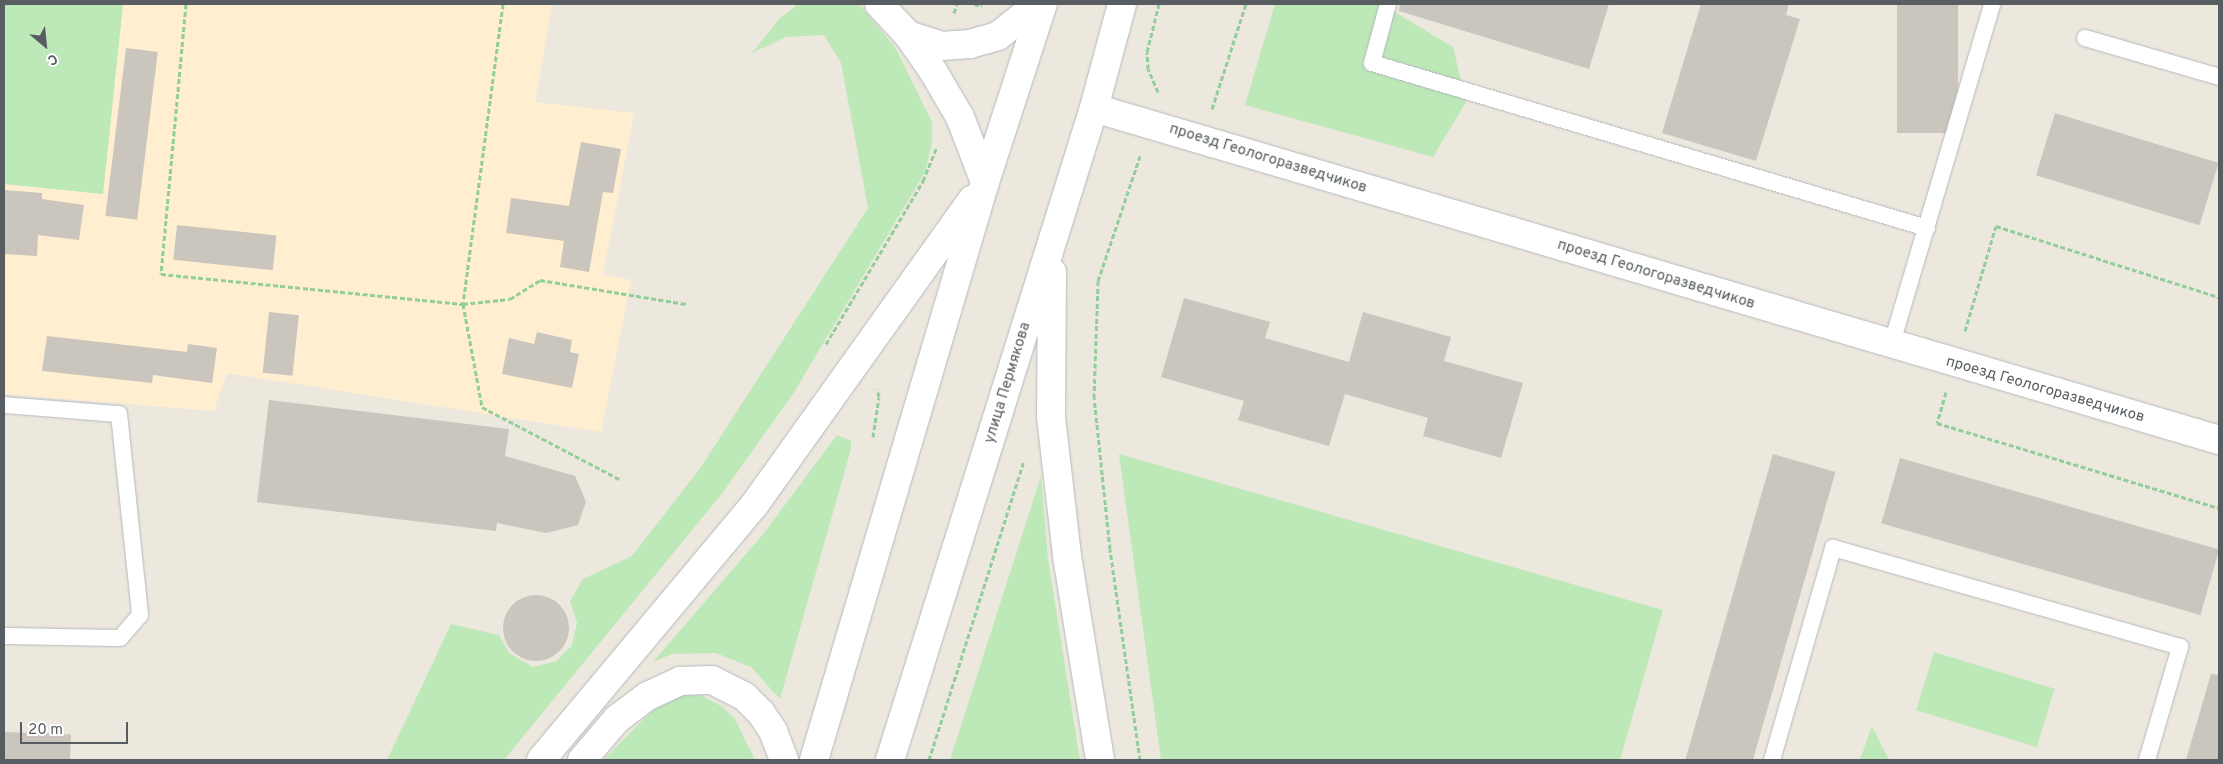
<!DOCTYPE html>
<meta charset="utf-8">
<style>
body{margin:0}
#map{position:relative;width:2223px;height:764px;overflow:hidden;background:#ede8de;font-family:Overpass,sans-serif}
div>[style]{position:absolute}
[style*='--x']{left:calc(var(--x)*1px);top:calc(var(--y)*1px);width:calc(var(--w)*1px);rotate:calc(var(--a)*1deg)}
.commercial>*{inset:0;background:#ffefd0}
.green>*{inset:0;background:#bde8b7;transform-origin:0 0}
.building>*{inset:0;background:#cac5bd;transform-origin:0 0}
.round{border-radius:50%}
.path>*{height:3px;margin-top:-1.5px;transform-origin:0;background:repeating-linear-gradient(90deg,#92ce9c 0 5px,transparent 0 7.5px)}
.roads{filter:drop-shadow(0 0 1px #b4b8bd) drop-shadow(0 0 1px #b4b8bd)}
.lane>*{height:16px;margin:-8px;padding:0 8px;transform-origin:8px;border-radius:8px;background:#fff}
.street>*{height:28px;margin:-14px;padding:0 14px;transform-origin:14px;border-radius:14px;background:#fff}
.secondary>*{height:28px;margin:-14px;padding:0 14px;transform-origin:14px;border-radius:14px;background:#fff}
span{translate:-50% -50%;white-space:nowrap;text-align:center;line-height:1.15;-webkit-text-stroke:4.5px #fff;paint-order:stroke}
.street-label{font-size:15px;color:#575d61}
.frame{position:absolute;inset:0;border:5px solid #575d61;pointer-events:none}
.north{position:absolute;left:20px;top:20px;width:50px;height:50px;-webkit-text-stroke:4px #fff;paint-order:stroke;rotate:152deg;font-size:14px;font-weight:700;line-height:20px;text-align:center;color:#575d61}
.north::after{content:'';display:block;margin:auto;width:18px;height:22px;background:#575d61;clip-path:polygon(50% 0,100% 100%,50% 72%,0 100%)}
.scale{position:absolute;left:20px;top:722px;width:108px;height:22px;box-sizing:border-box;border:2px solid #575d61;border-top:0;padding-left:6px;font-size:15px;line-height:18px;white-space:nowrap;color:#575d61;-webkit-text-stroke:4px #fff;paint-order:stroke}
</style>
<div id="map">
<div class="commercial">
<i style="clip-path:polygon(123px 4px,552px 4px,535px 102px,634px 113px,603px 275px,631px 280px,601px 432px,227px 373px,214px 411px,4px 394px,4px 184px,103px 194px)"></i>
</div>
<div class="green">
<i style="clip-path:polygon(4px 4px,123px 4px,103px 194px,4px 184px)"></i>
<i style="clip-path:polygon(798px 4px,859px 4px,895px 47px,932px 122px,932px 143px,925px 172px,793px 394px,724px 491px,504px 760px,387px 760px,451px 624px,499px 635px,509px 653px,533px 667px,557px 661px,572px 645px,577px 623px,570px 601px,583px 579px,632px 556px,701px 467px,868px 208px,841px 63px,824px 35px,786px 37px,752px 53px,779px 19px)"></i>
<i style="clip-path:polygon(1275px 4px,1395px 4px,1393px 11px,1453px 47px,1466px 102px,1433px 157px,1245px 105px)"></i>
<i style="clip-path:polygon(837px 435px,851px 441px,851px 449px,780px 699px,751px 667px,716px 653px,672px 654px,653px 662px,764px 533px)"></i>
<i style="clip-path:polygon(1119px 454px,1663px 610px,1620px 760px,1161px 760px)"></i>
<i style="clip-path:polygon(1041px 476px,1048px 559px,1080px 760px,950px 760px)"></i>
<i style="left:1934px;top:652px;width:126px;height:61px;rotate:17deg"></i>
<i style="clip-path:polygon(700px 695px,723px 707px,735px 719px,755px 760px,603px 760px,655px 708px,679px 696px)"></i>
<i style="clip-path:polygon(1872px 726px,1889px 760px,1860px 760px)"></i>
</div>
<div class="building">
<i style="clip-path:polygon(1400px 4px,1609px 4px,1589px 69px,1399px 11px)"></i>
<i style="clip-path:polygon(1701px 4px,1789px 4px,1786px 15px,1800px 19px,1756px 161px,1662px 133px)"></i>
<i style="left:1897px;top:4px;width:61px;height:129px"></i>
<i style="left:126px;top:48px;width:32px;height:169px;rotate:7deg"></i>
<i style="left:2055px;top:113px;width:171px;height:65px;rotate:17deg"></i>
<i style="clip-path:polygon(581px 142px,621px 149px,613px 193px,603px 192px,589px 272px,560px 267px,564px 241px,506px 233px,511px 198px,569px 206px)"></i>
<i style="clip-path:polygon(4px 190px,42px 193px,42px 199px,84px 205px,79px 240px,38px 235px,37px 256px,4px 254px)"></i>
<i style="left:177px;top:225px;width:100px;height:35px;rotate:6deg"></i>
<i style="clip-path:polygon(1184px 298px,1270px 322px,1265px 338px,1349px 362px,1363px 312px,1451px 337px,1444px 361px,1523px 383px,1501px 458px,1423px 436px,1428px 418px,1345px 394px,1329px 446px,1238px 420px,1244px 401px,1161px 377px)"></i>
<i style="left:269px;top:312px;width:30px;height:61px;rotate:6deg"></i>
<i style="clip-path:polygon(537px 332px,572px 340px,570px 352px,579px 354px,572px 388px,502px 374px,509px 338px,534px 344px)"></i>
<i style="clip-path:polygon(47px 336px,187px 352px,188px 344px,217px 348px,212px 383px,153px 375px,152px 383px,42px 371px)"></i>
<i style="clip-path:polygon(269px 400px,509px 429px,505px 456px,575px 476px,586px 502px,578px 525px,546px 533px,497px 523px,496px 531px,257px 502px)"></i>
<i style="left:1773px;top:454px;width:65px;height:318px;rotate:16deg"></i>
<i style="left:1900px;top:458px;width:332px;height:68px;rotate:16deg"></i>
<i class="round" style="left:503px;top:595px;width:66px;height:66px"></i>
<i style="clip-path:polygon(2211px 674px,2219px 675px,2219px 760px,2186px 760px)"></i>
<i style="left:4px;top:732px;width:67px;height:28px;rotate:2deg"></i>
</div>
<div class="path">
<i style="--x:186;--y:4;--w:271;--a:95.3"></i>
<i style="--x:161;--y:274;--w:303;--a:5.7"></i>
<i style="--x:463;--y:304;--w:47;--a:-6.1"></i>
<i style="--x:510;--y:299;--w:36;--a:-32"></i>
<i style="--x:540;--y:280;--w:148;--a:9.3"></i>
<i style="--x:503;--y:4;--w:303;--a:97.6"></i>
<i style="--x:463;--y:304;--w:105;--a:79.5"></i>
<i style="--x:482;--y:407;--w:157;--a:27.7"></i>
<i style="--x:974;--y:4;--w:8;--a:14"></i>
<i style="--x:954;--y:13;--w:9;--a:-72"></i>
<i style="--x:1158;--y:92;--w:25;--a:-113"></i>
<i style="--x:1148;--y:69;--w:17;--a:-93"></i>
<i style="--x:1147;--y:52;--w:49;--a:-76"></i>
<i style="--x:1212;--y:109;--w:110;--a:-72.1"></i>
<i style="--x:1965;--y:331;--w:109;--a:-73.6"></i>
<i style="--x:1996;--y:226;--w:234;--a:17.7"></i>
<i style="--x:826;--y:344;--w:190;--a:-59.2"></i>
<i style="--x:923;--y:181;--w:37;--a:-68"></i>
<i style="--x:1946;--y:392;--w:32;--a:106"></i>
<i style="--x:1937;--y:423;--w:295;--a:16.8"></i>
<i style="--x:873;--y:437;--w:40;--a:-81.5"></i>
<i style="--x:879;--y:397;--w:8;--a:-104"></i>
<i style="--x:929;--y:760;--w:312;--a:-72.4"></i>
<i style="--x:1140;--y:760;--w:213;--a:-98.1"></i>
<i style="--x:1110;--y:549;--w:152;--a:-96"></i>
<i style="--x:1094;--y:398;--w:117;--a:-88"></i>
<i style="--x:1098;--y:281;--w:132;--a:-71.4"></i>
</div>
<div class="roads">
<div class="lane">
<i style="--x:1388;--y:4;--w:61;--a:105.2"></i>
<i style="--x:1372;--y:63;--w:579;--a:16.56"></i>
<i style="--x:2085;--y:38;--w:140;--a:16.2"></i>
<i style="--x:1891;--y:346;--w:357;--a:-73.5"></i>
<i style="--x:4;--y:405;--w:115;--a:4.5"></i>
<i style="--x:119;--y:414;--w:202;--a:84"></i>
<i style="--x:140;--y:615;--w:30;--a:131"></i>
<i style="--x:120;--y:638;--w:116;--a:-179"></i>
<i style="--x:1772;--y:760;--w:221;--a:-73.9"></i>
<i style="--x:1833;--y:548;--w:361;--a:15.9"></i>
<i style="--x:2180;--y:647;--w:118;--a:106.3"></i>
</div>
<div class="street">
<i style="--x:1094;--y:108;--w:1173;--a:16.44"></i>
</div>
<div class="secondary">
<i style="--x:879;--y:4;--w:42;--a:46.9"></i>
<i style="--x:908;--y:35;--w:44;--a:55.2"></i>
<i style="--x:933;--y:71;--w:53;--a:59.6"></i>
<i style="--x:960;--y:117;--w:70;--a:69"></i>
<i style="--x:908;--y:35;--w:35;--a:18"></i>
<i style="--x:941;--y:46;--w:29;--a:-4"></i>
<i style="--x:970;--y:44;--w:29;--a:-16"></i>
<i style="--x:998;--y:36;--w:51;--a:-38.7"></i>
<i style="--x:1052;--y:272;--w:145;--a:90.4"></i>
<i style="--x:1051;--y:417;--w:140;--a:83.4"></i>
<i style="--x:1067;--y:556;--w:207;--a:80.8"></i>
<i style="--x:541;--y:760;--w:334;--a:-50.1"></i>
<i style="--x:755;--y:504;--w:374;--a:-54.5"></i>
<i style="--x:582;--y:760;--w:54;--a:-49.5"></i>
<i style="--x:617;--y:719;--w:39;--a:-37"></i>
<i style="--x:648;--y:696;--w:35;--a:-25"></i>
<i style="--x:680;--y:681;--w:32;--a:-2"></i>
<i style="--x:712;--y:680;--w:36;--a:27"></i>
<i style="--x:744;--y:696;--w:24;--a:45"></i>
<i style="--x:761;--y:713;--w:22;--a:56"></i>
<i style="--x:773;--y:731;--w:31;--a:69"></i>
<i style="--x:814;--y:760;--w:603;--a:-73.52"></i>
<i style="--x:985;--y:182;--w:187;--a:-72"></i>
<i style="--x:890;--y:760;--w:683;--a:-72.63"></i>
<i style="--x:1094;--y:108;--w:108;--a:-74.9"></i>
</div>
</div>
<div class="street-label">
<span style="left:1268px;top:159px;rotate:17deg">проезд Геологоразведчиков</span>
<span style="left:1656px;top:275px;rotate:17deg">проезд Геологоразведчиков</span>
<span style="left:1008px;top:383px;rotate:-73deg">улица Пермякова</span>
<span style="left:2045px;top:390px;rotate:16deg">проезд Геологоразведчиков</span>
</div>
<div class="frame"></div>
<div class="north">С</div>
<div class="scale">20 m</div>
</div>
